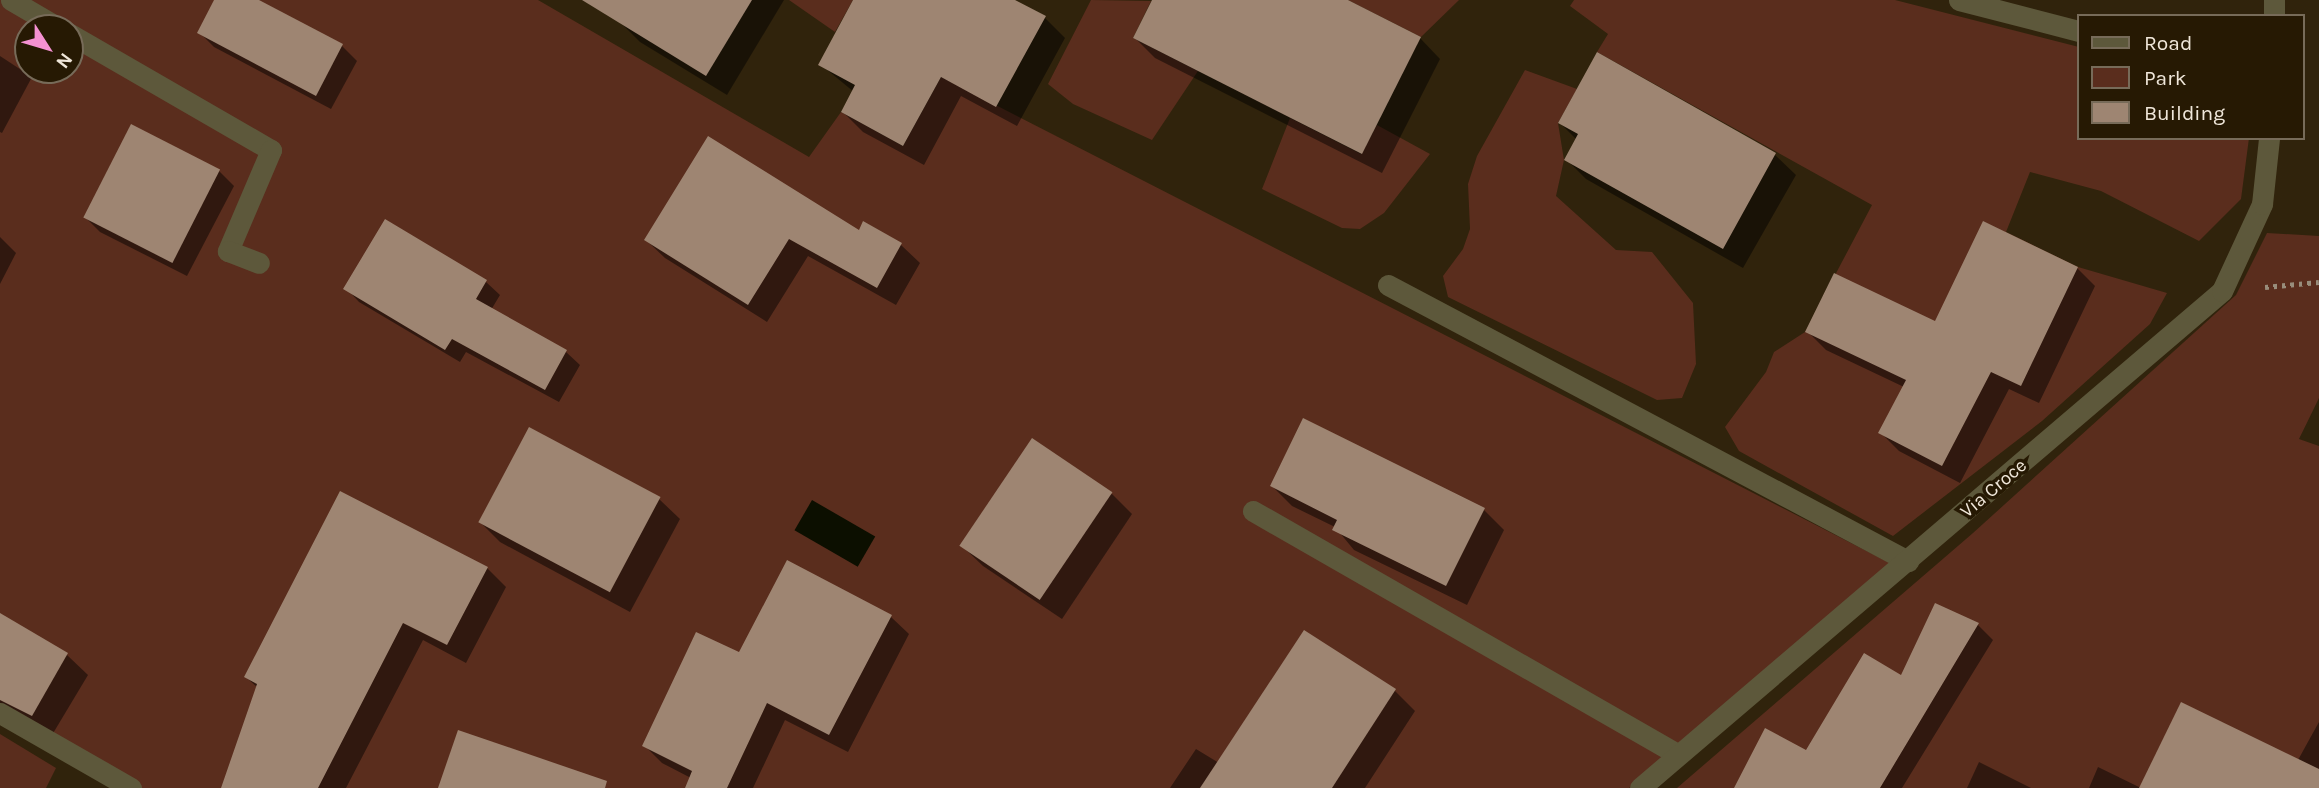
<!DOCTYPE html>
<style>
body{margin:0}
#map{position:relative;width:2319px;height:788px;overflow:hidden;background:#30230c;font-family:Karla,sans-serif}
div>[style]{position:absolute}
[style*='--x']{left:calc(var(--x)*1px);top:calc(var(--y)*1px);width:calc(var(--w)*1px);rotate:calc(var(--a)*1deg)}
.green>*{inset:0;background:#5a2d1d}
.water>*{inset:0;background:#0c0f00;transform-origin:0 0}
.shadow>*{inset:0;background:#0007}
.building>*{inset:0;background:#9e8572;transform-origin:0 0}
.path>*{height:4.5px;margin-top:-2.25px;transform-origin:0;background:repeating-linear-gradient(90deg,#988d7b 0 3.5px,transparent 0 8.5px)}
.minor>*{height:21px;margin:-10.5px;padding:0 10.5px;transform-origin:10.5px;border-radius:10.5px;background:#5d583b}
span{translate:-50% -50%;white-space:nowrap;text-align:center;line-height:1.15;-webkit-text-stroke:7px #261903;paint-order:stroke}
.street-label{font-size:19px;color:#f0e7da}
.legend{position:absolute;left:2077px;top:14px;width:228px;height:126px;box-sizing:border-box;background:#261903;border:2px solid #776b59;margin:0;padding:9px 12px;list-style:none;font-size:21px;color:#f0e7da}
.legend li{display:flex;align-items:center;gap:14px;height:35px}
.legend b{width:35px;border:2px solid #776b59}
.north{position:absolute;left:14px;top:14px;width:70px;height:70px;box-sizing:border-box;background:#261903;border:2px solid #776b59;border-radius:50%;rotate:127deg;font-size:19px;font-weight:700;line-height:28px;text-align:center;color:#f0e7da}
.north::after{content:'';display:block;margin:auto;width:24px;height:32px;background:#f591d2;clip-path:polygon(50% 0,100% 100%,50% 72%,0 100%)}
</style>
<div id="map">
<div class="green">
<i style="clip-path:polygon(evenodd,0 0,538px 0,809px 157px,841px 112px,903px 146px,941px 77px,1890px 563px,1629px 788px,139px 788px,0 705px,0 0,28px 28px,70px 28px,70px 70px,28px 70px,28px 28px)"></i>
<i style="clip-path:polygon(789px 0,853px 0,835px 32px)"></i>
<i style="clip-path:polygon(1091px 0,1151px 1px,1133px 38px,1198px 71px,1152px 140px,1073px 104px,1048px 84px)"></i>
<i style="clip-path:polygon(1348px 0,1459px 0,1421px 37px)"></i>
<i style="clip-path:polygon(1574px 0,1895px 0,2079px 47px,2079px 138px,2249px 138px,2241px 199px,2199px 241px,2101px 191px,2030px 172px,2006px 232px,2078px 267px,2167px 293px,2150px 324px,2042px 421px,1893px 536px,1739px 451px,1725px 427px,1766px 372px,1774px 352px,1805px 332px,1872px 205px,1597px 52px,1608px 34px,1570px 6px)"></i>
<i style="clip-path:polygon(1525px 70px,1577px 89px,1558px 123px,1564px 160px,1556px 196px,1616px 250px,1652px 252px,1693px 303px,1696px 364px,1682px 398px,1657px 400px,1448px 297px,1443px 276px,1463px 249px,1470px 229px,1468px 184px,1477px 156px)"></i>
<i style="clip-path:polygon(1290px 118px,1361px 154px,1377px 125px,1430px 154px,1384px 213px,1360px 229px,1342px 228px,1262px 189px)"></i>
<i style="clip-path:polygon(2267px 233px,2319px 236px,2319px 398px,2299px 439px,2319px 446px,2319px 788px,1677px 788px,1973px 533px,2236px 295px)"></i>
<i style="clip-path:polygon(0 734px,56px 768px,46px 788px,0 788px)"></i>
</div>
<div class="water">
<i style="left:812px;top:500px;width:73px;height:35px;rotate:30deg"></i>
</div>
<div class="shadow">
<i style="clip-path:polygon(216px 0,255px 0,342px 46px,357px 61px,331px 109px,214px 47px,199px 32px)"></i>
<i style="clip-path:polygon(624px 0,784px 0,727px 95px,640px 42px,620px 22px)"></i>
<i style="clip-path:polygon(855px 0,1012px 0,1045px 18px,1065px 38px,1017px 126px,961px 96px,924px 165px,863px 132px,843px 112px,854px 92px,820px 64px)"></i>
<i style="clip-path:polygon(1154px 0,1344px 0,1420px 38px,1440px 59px,1382px 173px,1155px 58px,1135px 38px)"></i>
<i style="clip-path:polygon(1598px 55px,1775px 155px,1796px 175px,1743px 268px,1586px 179px,1566px 159px,1577px 140px,1560px 123px)"></i>
<i style="clip-path:polygon(0 56px,32px 77px,2px 133px,0 132px)"></i>
<i style="clip-path:polygon(219px 171px,234px 186px,187px 276px,100px 232px,85px 217px)"></i>
<i style="clip-path:polygon(386px 221px,486px 282px,500px 295px,491px 310px,566px 352px,580px 365px,559px 402px,466px 352px,460px 362px,359px 302px,346px 288px)"></i>
<i style="clip-path:polygon(860px 232px,901px 245px,920px 263px,896px 305px,808px 256px,767px 322px,665px 258px,646px 240px)"></i>
<i style="clip-path:polygon(0 237px,16px 253px,0 284px)"></i>
<i style="clip-path:polygon(2077px 268px,2095px 286px,2039px 403px,2009px 389px,1960px 483px,1899px 451px,1881px 433px,1904px 387px,1826px 350px,1807px 331px,1935px 323px)"></i>
<i style="clip-path:polygon(530px 430px,659px 499px,680px 519px,630px 612px,500px 542px,480px 522px)"></i>
<i style="clip-path:polygon(1272px 486px,1484px 510px,1504px 530px,1467px 605px,1354px 550px,1335px 527px,1292px 506px)"></i>
<i style="clip-path:polygon(1112px 494px,1132px 514px,1062px 619px,983px 566px,962px 546px)"></i>
<i style="clip-path:polygon(487px 568px,506px 587px,466px 663px,423px 640px,346px 788px,222px 788px,258px 688px,246px 677px)"></i>
<i style="clip-path:polygon(1936px 605px,1978px 625px,1993px 640px,1902px 788px,1736px 788px,1807px 752px,1902px 677px)"></i>
<i style="clip-path:polygon(0 615px,67px 655px,88px 675px,52px 735px,0 712px)"></i>
<i style="clip-path:polygon(891px 617px,909px 634px,848px 752px,785px 720px,753px 788px,687px 788px,691px 778px,662px 763px,644px 745px,740px 655px)"></i>
<i style="clip-path:polygon(1395px 691px,1415px 711px,1365px 788px,1170px 788px,1196px 749px,1219px 763px)"></i>
<i style="clip-path:polygon(2319px 722px,2319px 788px,2089px 788px,2098px 767px,2141px 788px,2298px 760px)"></i>
<i style="clip-path:polygon(1979px 762px,2031px 788px,1967px 788px)"></i>
</div>
<div class="building">
<i style="clip-path:polygon(214px 0,259px 0,343px 44px,316px 96px,197px 33px)"></i>
<i style="clip-path:polygon(582px 0,752px 0,706px 76px)"></i>
<i style="clip-path:polygon(853px 0,1015px 0,1046px 16px,996px 107px,941px 77px,903px 146px,841px 112px,855px 85px,818px 65px)"></i>
<i style="clip-path:polygon(1152px 0,1348px 0,1421px 37px,1362px 154px,1133px 38px)"></i>
<i style="clip-path:polygon(1597px 52px,1776px 153px,1723px 249px,1564px 160px,1578px 134px,1558px 123px)"></i>
<i style="left:131px;top:124px;width:100px;height:105px;rotate:27deg"></i>
<i style="clip-path:polygon(708px 136px,859px 230px,863px 221px,902px 243px,877px 288px,789px 239px,748px 305px,644px 240px)"></i>
<i style="clip-path:polygon(385px 219px,487px 280px,476px 299px,567px 350px,545px 390px,452px 339px,445px 350px,343px 289px)"></i>
<i style="clip-path:polygon(1983px 221px,2078px 267px,2021px 386px,1991px 372px,1942px 466px,1878px 433px,1906px 380px,1805px 332px,1834px 273px,1935px 321px)"></i>
<i style="clip-path:polygon(1303px 418px,1485px 508px,1446px 586px,1332px 530px,1337px 520px,1270px 486px)"></i>
<i style="left:529px;top:427px;width:149px;height:108px;rotate:28deg"></i>
<i style="left:1032px;top:438px;width:97px;height:130px;rotate:34deg"></i>
<i style="clip-path:polygon(340px 491px,488px 567px,447px 645px,403px 623px,318px 788px,221px 788px,257px 684px,244px 677px)"></i>
<i style="clip-path:polygon(787px 560px,892px 615px,829px 735px,767px 703px,727px 788px,685px 788px,692px 771px,642px 746px,696px 632px,739px 652px)"></i>
<i style="clip-path:polygon(1935px 603px,1979px 623px,1880px 788px,1734px 788px,1765px 728px,1806px 750px,1864px 653px,1901px 675px)"></i>
<i style="clip-path:polygon(0 613px,68px 653px,32px 716px,0 700px)"></i>
<i style="clip-path:polygon(1304px 630px,1396px 689px,1332px 788px,1200px 788px)"></i>
<i style="clip-path:polygon(2181px 702px,2319px 769px,2319px 788px,2139px 788px)"></i>
<i style="clip-path:polygon(458px 730px,607px 781px,605px 788px,438px 788px)"></i>
</div>
<div class="path">
<i style="--x:2265;--y:287;--w:54;--a:-5.3"></i>
</div>
<div class="minor">
<i style="--x:11;--y:0;--w:56;--a:30.3"></i>
<i style="--x:1959;--y:0;--w:124;--a:14.5"></i>
<i style="--x:2274;--y:0;--w:16;--a:90"></i>
<i style="--x:70;--y:34;--w:232;--a:30"></i>
<i style="--x:271;--y:150;--w:110;--a:113.1"></i>
<i style="--x:228;--y:251;--w:33;--a:21"></i>
<i style="--x:1388;--y:285;--w:589;--a:27.96"></i>
<i style="--x:1253;--y:511;--w:489;--a:29.8"></i>
<i style="--x:0;--y:713;--w:151;--a:29.8"></i>
<i style="--x:1640;--y:788;--w:765;--a:-40.5"></i>
<i style="--x:2222;--y:291;--w:96;--a:-65.3"></i>
<i style="--x:2262;--y:204;--w:66;--a:-83.9"></i>
</div>
<div class="street-label">
<span style="left:1994px;top:489px;rotate:-40deg">Via Croce</span>
</div>
<ul class="legend">
<li><b style="height:9px;background:#5d583b"></b>Road</li>
<li><b style="height:19px;background:#5a2d1d"></b>Park</li>
<li><b style="height:19px;background:#9e8572"></b>Building</li>
</ul>
<div class="north">N</div>
</div>
